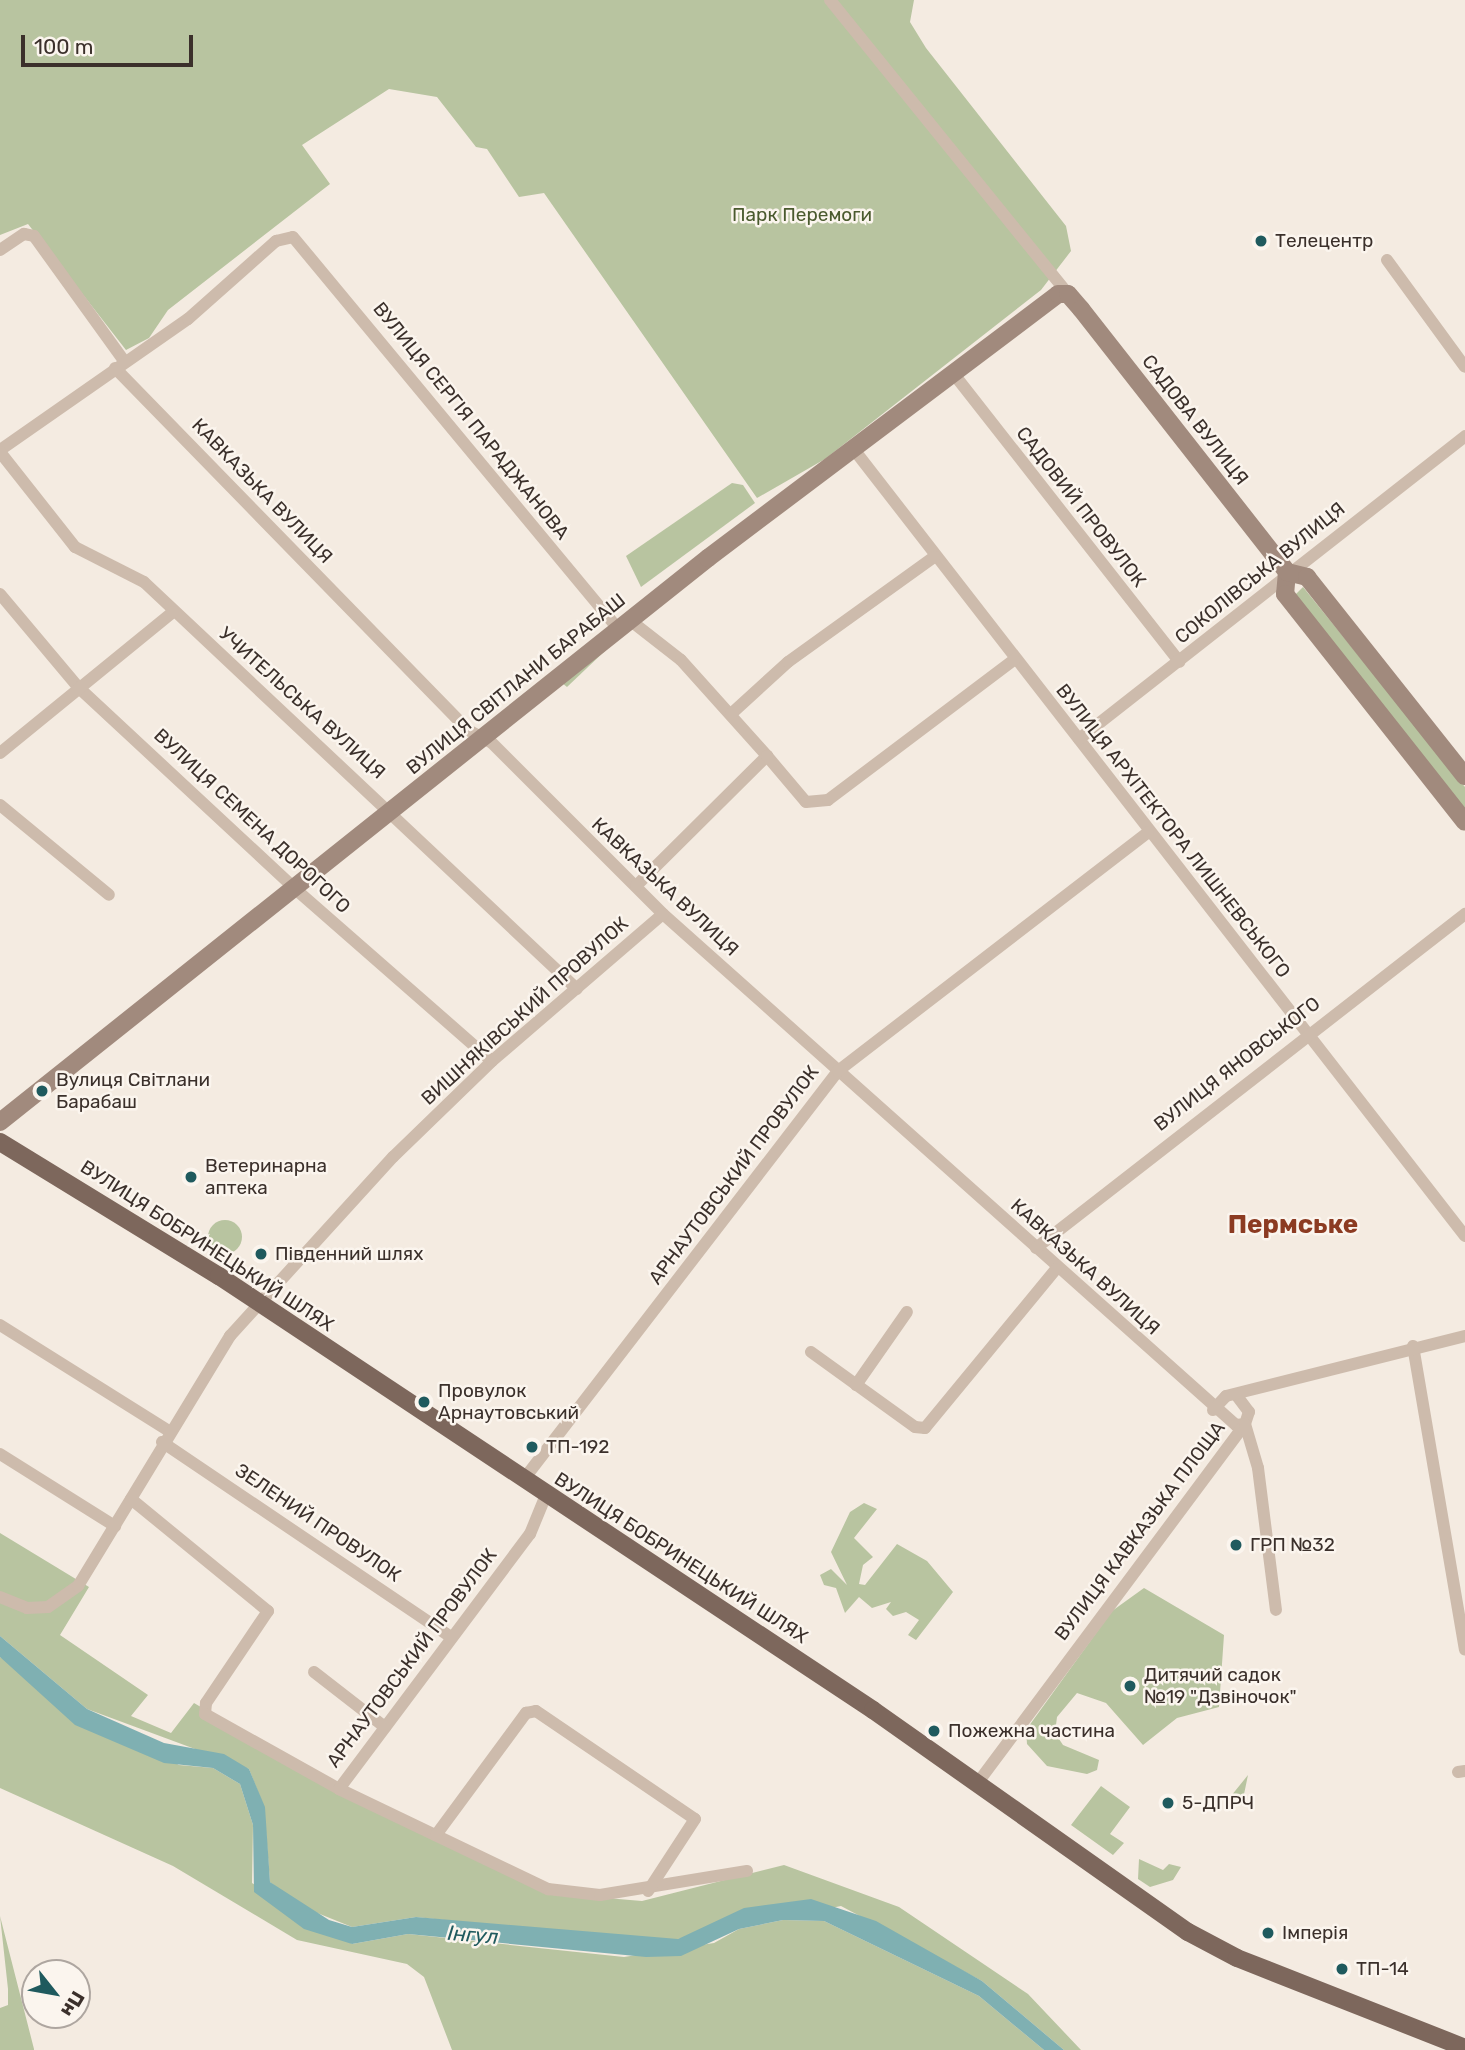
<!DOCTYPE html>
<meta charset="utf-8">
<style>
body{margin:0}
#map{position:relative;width:1465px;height:2050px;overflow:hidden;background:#f4ebe1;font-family:Rubik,sans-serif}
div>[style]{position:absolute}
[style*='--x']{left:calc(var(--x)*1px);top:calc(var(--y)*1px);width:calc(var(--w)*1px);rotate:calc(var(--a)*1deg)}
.green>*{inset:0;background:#b8c4a0}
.round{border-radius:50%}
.water>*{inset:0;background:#7fb0b2}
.street>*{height:12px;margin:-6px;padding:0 6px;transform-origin:6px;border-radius:6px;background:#cdbbac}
.secondary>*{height:18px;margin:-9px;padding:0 9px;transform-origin:9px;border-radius:9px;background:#a18a7d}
.primary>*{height:18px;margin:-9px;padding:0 9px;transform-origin:9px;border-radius:9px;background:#7d675c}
.dots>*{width:19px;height:19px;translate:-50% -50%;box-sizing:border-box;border:4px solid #fbf5ee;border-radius:50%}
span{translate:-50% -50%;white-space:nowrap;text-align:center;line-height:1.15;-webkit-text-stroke:5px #fbf5ee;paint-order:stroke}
.park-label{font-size:19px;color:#4a5a2e}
.poi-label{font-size:19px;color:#3b302b}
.left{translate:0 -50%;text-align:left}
.street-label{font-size:19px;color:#3b302b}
.water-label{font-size:21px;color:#1f5a5e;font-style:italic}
.district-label{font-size:26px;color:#8c3b22;font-weight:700}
.north{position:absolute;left:21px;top:1959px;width:70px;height:70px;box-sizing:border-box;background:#fbf5ee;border:2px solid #aea6a0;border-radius:50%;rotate:121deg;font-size:19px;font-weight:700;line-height:28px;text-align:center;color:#3b302b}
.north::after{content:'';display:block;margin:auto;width:24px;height:32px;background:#1f5a5e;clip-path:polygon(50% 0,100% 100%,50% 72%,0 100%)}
.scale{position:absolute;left:21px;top:35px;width:172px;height:32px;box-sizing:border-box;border:4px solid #3b302b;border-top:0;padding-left:9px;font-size:21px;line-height:24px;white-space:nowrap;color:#3b302b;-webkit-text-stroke:5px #fbf5ee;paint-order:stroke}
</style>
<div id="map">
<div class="green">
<i style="clip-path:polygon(0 0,914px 0,910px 22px,926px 48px,1066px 226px,1071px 251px,1041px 290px,825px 459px,757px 498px,544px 193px,519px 197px,487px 149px,476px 147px,437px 97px,389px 89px,302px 145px,330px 184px,168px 310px,149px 338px,126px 350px,28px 224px,0 235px)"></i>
<i style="clip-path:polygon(732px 483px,743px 485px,755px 503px,641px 587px,626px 556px)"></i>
<i style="clip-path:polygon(1303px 587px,1465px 787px,1465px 811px,1295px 595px)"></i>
<i style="clip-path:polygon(608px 648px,567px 687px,562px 683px)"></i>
<i class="round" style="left:208px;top:1220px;width:34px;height:34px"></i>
<i style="clip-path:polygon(864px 1503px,877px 1509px,854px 1538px,873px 1557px,863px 1565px,859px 1584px,865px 1585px,897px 1544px,927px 1561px,953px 1592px,916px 1640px,908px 1635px,919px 1620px,906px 1612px,893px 1616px,886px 1609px,891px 1602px,872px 1608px,859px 1597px,845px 1613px,836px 1588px,824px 1585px,820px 1575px,831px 1569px,847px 1585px,831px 1552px,850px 1512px)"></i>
<i style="clip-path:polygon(0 1533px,89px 1587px,60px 1635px,148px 1695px,131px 1716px,171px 1733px,194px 1703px,306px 1769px,546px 1893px,642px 1901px,784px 1865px,899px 1907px,1028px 1994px,1081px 2050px,1064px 2050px,982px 1981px,841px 1906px,678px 1939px,634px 1940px,416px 1917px,352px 1927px,300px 1906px,270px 1882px,264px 1807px,249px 1769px,87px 1709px,0 1636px)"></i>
<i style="clip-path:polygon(1144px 1588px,1224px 1635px,1219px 1707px,1177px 1718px,1143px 1745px,1106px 1703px,1077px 1693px,1057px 1717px,1055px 1733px,1063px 1745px,1099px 1760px,1097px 1770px,1087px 1774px,1047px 1766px,1027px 1744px,1026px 1730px,1112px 1611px)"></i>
<i style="clip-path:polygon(0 1657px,179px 1765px,213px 1768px,240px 1784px,253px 1825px,252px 1883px,352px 1944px,408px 1934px,624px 1957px,714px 1943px,739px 1929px,783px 1920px,824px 1921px,979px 1996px,1044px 2050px,452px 2050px,424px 1977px,407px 1964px,297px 1940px,173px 1866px,0 1788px)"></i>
<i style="clip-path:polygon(1248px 1775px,1242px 1804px,1242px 1805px,1231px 1796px)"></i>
<i style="clip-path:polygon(1101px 1786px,1130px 1807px,1110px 1834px,1124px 1843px,1113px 1855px,1071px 1825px)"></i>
<i style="clip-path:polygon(1139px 1859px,1163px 1870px,1169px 1864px,1181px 1867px,1173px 1880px,1150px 1887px,1138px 1879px)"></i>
<i style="clip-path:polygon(0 1916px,34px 2049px,34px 2050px,0 2050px,0 2008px,8px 2005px,8px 1989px)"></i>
</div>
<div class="water">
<i style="clip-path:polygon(0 1636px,87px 1709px,164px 1743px,224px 1754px,249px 1769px,265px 1807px,270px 1882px,329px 1920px,352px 1927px,416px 1917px,678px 1939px,744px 1908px,811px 1899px,876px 1921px,982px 1981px,1064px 2050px,1044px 2050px,979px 1996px,824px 1921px,783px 1920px,739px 1929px,681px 1956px,646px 1957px,408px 1934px,352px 1944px,304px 1929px,254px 1892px,253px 1825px,240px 1784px,213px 1768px,164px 1763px,75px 1725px,0 1657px)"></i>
</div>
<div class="street">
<i style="--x:830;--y:0;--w:378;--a:51"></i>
<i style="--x:0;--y:250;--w:29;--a:-34"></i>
<i style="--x:24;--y:234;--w:10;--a:11"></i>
<i style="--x:34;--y:236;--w:155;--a:54.2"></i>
<i style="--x:1387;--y:260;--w:132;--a:53.9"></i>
<i style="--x:115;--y:368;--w:506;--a:45.72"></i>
<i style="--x:468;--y:730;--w:26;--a:28"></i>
<i style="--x:491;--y:742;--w:243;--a:45"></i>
<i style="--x:663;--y:914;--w:768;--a:41.73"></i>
<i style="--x:1236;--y:1425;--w:9;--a:-6"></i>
<i style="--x:1245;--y:1424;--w:13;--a:-72"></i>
<i style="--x:1249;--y:1412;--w:21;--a:-127"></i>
<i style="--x:953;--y:373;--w:367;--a:51.9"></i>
<i style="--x:852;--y:447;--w:999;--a:52.16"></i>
<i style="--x:0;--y:450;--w:229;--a:-34.9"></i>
<i style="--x:188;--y:319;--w:118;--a:-41.6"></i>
<i style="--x:276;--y:241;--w:17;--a:-13"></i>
<i style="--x:293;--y:237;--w:511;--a:50.32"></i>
<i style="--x:0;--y:452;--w:121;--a:51.7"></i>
<i style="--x:75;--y:547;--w:77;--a:26.9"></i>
<i style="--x:144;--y:582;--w:594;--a:43.23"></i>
<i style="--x:0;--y:594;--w:121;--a:50"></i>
<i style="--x:78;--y:687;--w:294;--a:42.9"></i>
<i style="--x:293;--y:887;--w:264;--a:41.2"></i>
<i style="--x:631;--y:621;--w:63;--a:38"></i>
<i style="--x:681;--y:660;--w:129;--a:48.1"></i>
<i style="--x:731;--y:714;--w:77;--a:-42.4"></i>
<i style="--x:788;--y:662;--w:180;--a:-35.7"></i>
<i style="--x:1079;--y:739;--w:491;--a:-38.1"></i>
<i style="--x:0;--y:753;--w:223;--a:-39.2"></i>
<i style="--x:0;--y:805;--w:141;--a:39.5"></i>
<i style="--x:636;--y:886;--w:185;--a:-44.8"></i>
<i style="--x:767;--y:756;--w:60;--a:49.7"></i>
<i style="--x:806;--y:802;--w:22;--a:-5"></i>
<i style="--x:828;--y:800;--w:233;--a:-37"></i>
<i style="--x:1036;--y:1248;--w:544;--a:-37.9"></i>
<i style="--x:0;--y:1325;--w:199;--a:32.1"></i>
<i style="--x:1413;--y:1346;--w:308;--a:80.3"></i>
<i style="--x:811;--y:1352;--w:128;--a:35.8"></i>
<i style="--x:915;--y:1427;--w:10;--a:6"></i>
<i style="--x:925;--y:1428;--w:206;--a:-50.5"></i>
<i style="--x:856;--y:1385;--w:89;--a:-55.1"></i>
<i style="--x:1213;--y:1410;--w:19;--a:-47"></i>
<i style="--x:1226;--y:1396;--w:246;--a:-14.1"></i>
<i style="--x:162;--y:1442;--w:349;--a:34"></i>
<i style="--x:0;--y:1454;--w:136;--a:32.1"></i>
<i style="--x:524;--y:1479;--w:515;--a:-52.42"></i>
<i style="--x:838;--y:1071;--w:391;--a:-37.6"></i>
<i style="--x:131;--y:1499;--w:177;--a:39.3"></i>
<i style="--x:268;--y:1611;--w:111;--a:124"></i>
<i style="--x:206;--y:1703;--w:11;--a:95"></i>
<i style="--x:205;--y:1714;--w:154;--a:29.2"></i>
<i style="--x:339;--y:1789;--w:319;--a:-53.2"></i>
<i style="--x:530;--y:1534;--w:42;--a:-67.7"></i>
<i style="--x:0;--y:1597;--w:29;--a:22"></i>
<i style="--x:27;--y:1608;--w:21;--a:-3"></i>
<i style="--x:48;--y:1607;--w:37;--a:-35"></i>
<i style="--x:78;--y:1586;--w:293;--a:-58.7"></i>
<i style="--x:230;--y:1336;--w:242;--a:-47.7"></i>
<i style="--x:393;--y:1157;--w:138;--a:-44.1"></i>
<i style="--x:492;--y:1061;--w:225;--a:-40.7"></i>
<i style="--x:314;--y:1672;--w:90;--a:37.8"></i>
<i style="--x:1458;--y:1772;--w:7;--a:-8"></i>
<i style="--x:979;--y:1781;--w:445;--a:-53.3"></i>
<i style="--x:1245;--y:1424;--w:46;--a:73.5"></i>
<i style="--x:1258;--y:1468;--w:143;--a:82.8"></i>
<i style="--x:339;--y:1789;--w:232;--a:25.6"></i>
<i style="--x:548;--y:1889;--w:52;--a:6.6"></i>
<i style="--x:600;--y:1895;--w:149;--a:-9.3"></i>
<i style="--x:436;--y:1835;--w:152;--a:-53.6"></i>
<i style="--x:526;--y:1713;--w:10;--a:-11"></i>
<i style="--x:536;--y:1711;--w:192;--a:34.2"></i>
<i style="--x:695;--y:1819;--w:86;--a:123.1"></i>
</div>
<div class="secondary">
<i style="--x:1287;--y:572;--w:22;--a:95"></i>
<i style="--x:1285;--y:594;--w:290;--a:51.7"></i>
<i style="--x:0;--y:1122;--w:905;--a:-38.54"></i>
<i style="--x:708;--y:558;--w:438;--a:-37"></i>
<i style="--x:1058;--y:294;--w:10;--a:0"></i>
<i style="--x:1068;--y:294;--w:20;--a:49"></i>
<i style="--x:1081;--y:309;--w:334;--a:51.9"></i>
<i style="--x:1287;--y:572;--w:21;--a:14"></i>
<i style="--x:1307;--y:577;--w:254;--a:51.6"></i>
</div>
<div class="primary">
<i style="--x:0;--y:1142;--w:257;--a:31.5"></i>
<i style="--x:219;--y:1276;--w:785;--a:33.57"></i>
<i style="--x:873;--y:1710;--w:385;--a:35.2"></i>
<i style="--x:1188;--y:1932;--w:55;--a:28"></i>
<i style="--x:1237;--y:1958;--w:245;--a:21.5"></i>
</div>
<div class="dots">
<i style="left:1261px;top:241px;background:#1f5a5e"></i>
<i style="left:42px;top:1091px;background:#1f5a5e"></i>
<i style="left:191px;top:1177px;background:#1f5a5e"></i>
<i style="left:261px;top:1254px;background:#1f5a5e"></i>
<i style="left:424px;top:1402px;background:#1f5a5e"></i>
<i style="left:532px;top:1447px;background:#1f5a5e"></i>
<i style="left:1236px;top:1545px;background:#1f5a5e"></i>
<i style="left:1130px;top:1686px;background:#1f5a5e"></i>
<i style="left:934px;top:1731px;background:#1f5a5e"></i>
<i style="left:1168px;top:1803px;background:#1f5a5e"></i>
<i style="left:1268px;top:1933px;background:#1f5a5e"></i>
<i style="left:1342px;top:1969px;background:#1f5a5e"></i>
</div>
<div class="park-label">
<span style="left:802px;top:215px">Парк Перемоги</span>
</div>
<div class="poi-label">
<span class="left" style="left:1275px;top:241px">Телецентр</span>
<span class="left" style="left:56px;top:1091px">Вулиця Світлани<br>Барабаш</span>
<span class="left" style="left:205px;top:1177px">Ветеринарна<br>аптека</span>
<span class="left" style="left:275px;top:1254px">Південний шлях</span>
<span class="left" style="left:438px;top:1402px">Провулок<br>Арнаутовський</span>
<span class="left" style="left:546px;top:1447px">ТП-192</span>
<span class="left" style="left:1250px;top:1545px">ГРП №32</span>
<span class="left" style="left:1144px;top:1686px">Дитячий садок<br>№19 "Дзвіночок"</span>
<span class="left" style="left:948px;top:1731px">Пожежна частина</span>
<span class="left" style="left:1182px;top:1803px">5-ДПРЧ</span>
<span class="left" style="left:1282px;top:1933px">Імперія</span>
<span class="left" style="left:1356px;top:1969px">ТП-14</span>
</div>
<div class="street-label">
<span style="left:1195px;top:420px;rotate:52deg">САДОВА ВУЛИЦЯ</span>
<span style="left:471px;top:421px;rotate:51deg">ВУЛИЦЯ СЕРГІЯ ПАРАДЖАНОВА</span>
<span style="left:262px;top:491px;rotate:46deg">КАВКАЗЬКА ВУЛИЦЯ</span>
<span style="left:1081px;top:507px;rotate:52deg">САДОВИЙ ПРОВУЛОК</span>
<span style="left:1260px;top:573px;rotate:-39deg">СОКОЛІВСЬКА ВУЛИЦЯ</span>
<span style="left:516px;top:684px;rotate:-39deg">ВУЛИЦЯ СВІТЛАНИ БАРАБАШ</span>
<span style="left:302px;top:703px;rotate:42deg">УЧИТЕЛЬСЬКА ВУЛИЦЯ</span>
<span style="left:252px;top:821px;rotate:43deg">ВУЛИЦЯ СЕМЕНА ДОРОГОГО</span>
<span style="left:1173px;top:831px;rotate:52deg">ВУЛИЦЯ АРХІТЕКТОРА ЛИШНЕВСЬКОГО</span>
<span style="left:665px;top:887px;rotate:43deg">КАВКАЗЬКА ВУЛИЦЯ</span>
<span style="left:525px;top:1011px;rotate:-42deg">ВИШНЯКІВСЬКИЙ ПРОВУЛОК</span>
<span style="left:1237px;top:1064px;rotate:-38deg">ВУЛИЦЯ ЯНОВСЬКОГО</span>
<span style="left:734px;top:1175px;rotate:-53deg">АРНАУТОВСЬКИЙ ПРОВУЛОК</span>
<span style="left:207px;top:1246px;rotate:33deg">ВУЛИЦЯ БОБРИНЕЦЬКИЙ ШЛЯХ</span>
<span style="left:1085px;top:1267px;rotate:42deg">КАВКАЗЬКА ВУЛИЦЯ</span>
<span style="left:318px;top:1523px;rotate:34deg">ЗЕЛЕНИЙ ПРОВУЛОК</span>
<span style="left:1140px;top:1531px;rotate:-53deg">ВУЛИЦЯ КАВКАЗЬКА ПЛОЩА</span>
<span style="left:681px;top:1558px;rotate:33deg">ВУЛИЦЯ БОБРИНЕЦЬКИЙ ШЛЯХ</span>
<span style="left:412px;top:1658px;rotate:-53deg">АРНАУТОВСЬКИЙ ПРОВУЛОК</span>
</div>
<div class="water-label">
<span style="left:473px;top:1935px;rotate:5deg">Інгул</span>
</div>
<div class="district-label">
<span style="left:1293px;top:1225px">Пермське</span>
</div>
<div class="north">Пн</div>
<div class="scale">100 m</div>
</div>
